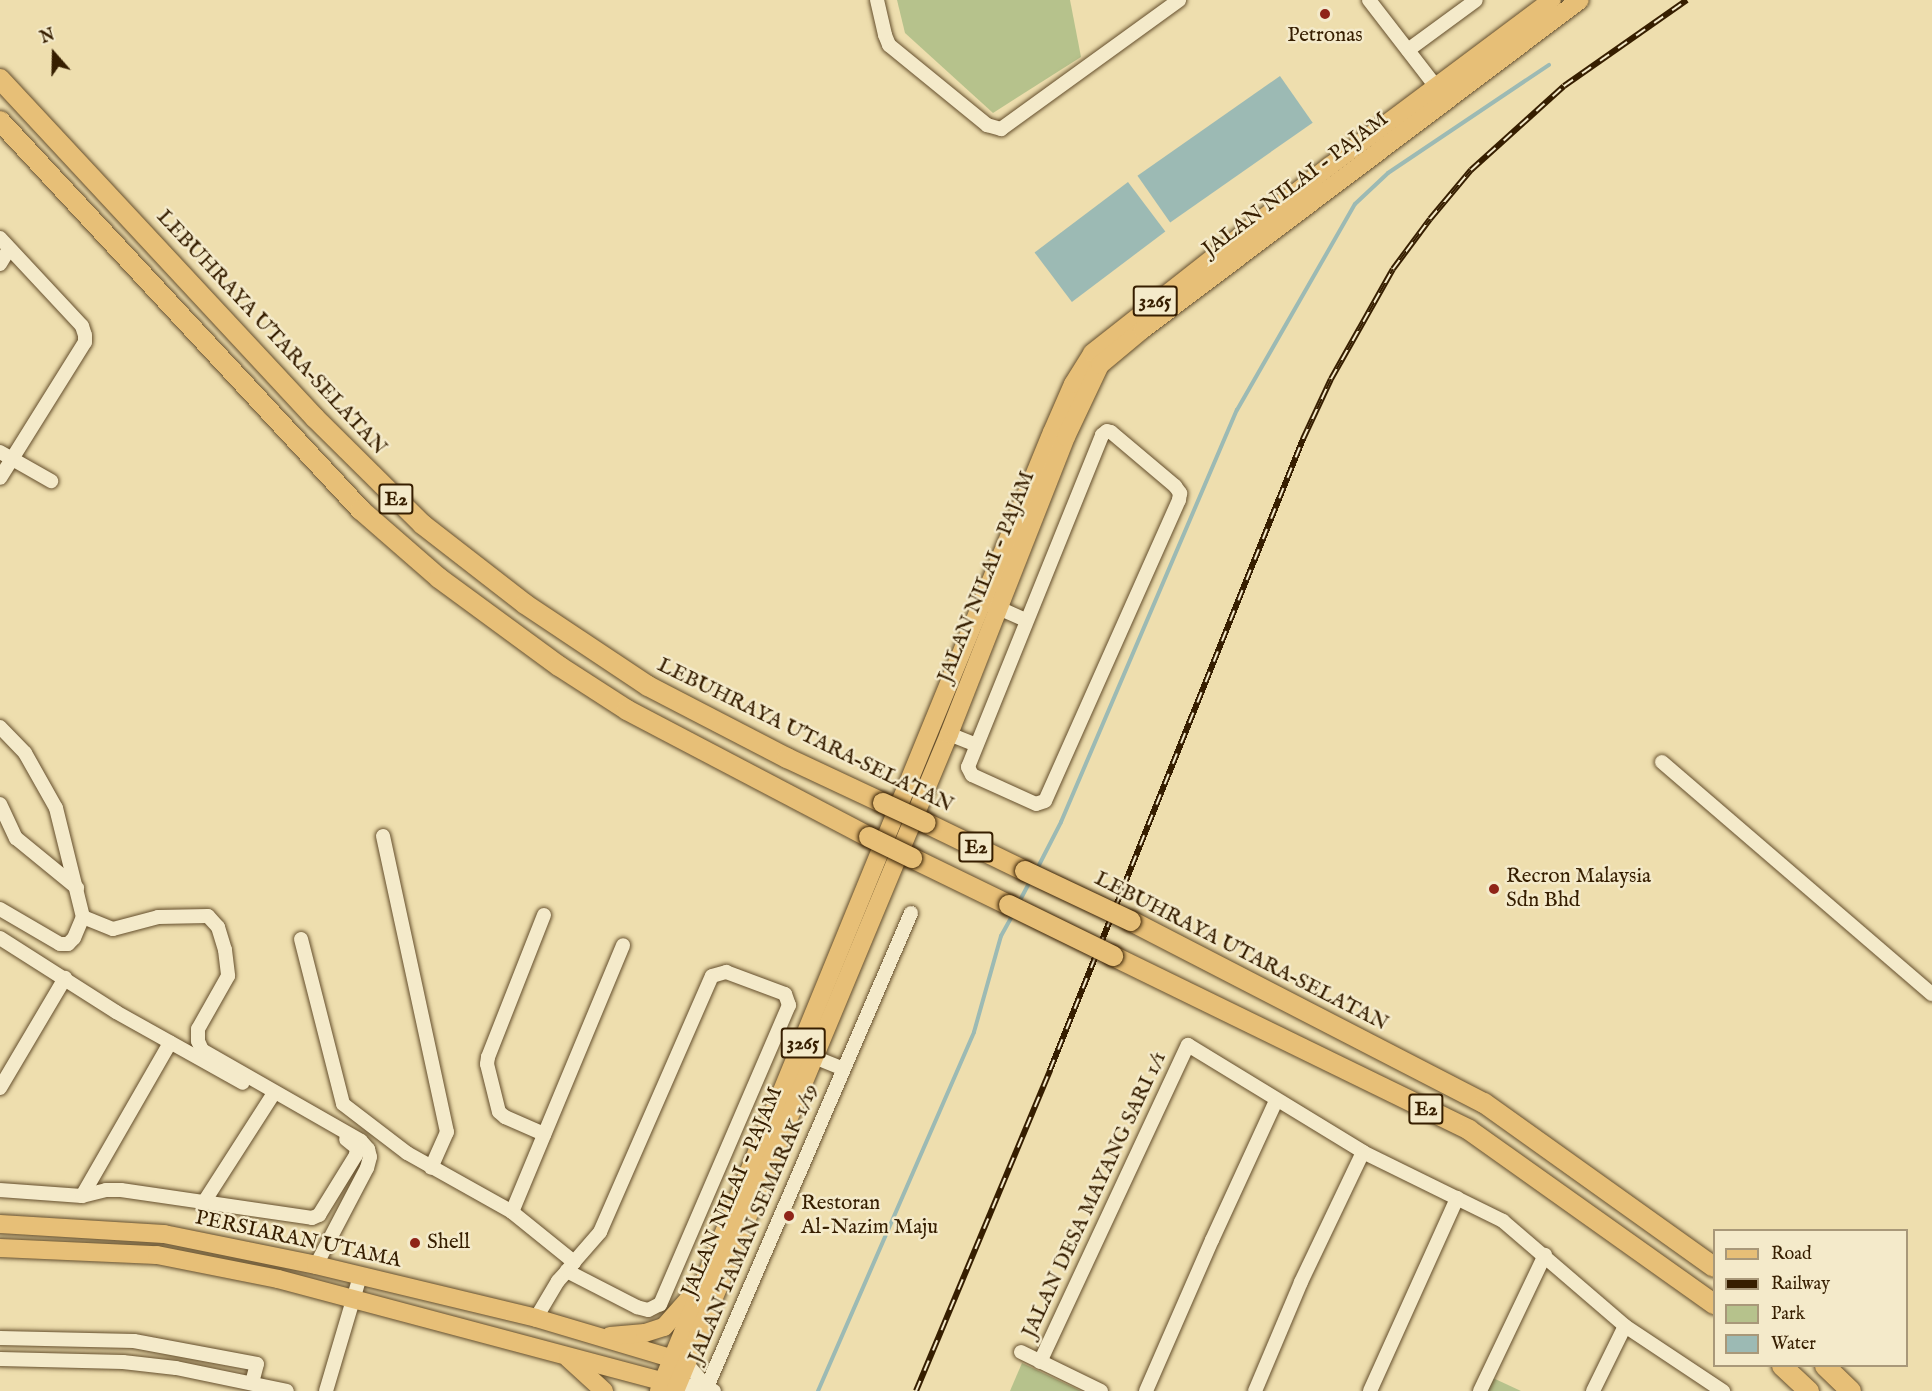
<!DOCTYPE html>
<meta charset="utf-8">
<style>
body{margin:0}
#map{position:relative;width:1932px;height:1391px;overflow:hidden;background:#eedeae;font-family:"IM FELL English",serif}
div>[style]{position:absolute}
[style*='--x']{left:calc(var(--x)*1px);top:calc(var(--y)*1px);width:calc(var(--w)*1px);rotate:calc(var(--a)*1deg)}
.green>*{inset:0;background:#b6c28c}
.water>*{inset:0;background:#9cbab4;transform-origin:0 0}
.stream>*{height:4px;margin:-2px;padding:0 2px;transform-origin:2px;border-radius:2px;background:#9cbab4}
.roads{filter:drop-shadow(0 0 2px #644e2c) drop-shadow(0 0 2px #644e2c)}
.minor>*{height:14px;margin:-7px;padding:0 7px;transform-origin:7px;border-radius:7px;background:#f4eaca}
.major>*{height:18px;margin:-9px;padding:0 9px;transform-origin:9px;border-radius:9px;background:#e7bf77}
.highway>*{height:20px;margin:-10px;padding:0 10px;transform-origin:10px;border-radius:10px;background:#e7bf77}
.rail>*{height:6px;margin-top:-3px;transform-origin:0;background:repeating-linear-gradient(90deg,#f4eaca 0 11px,#361e00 0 22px);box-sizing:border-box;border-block:2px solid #361e00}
.bridges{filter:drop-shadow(0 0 2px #361e00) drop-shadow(0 0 2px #361e00)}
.highway-bridge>*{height:20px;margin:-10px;padding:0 10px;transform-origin:10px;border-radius:10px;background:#e7bf77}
.dots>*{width:16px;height:16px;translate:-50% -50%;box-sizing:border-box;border:3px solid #f4eaca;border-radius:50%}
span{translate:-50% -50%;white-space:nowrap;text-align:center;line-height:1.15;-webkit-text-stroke:5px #f4eaca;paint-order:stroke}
.shield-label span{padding:2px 4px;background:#f4eaca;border:2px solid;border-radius:4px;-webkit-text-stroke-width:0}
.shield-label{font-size:20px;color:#361e00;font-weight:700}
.poi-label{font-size:21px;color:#361e00}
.left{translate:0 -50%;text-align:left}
.street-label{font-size:21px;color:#361e00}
.legend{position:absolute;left:1713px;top:1229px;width:195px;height:138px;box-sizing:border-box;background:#f4eaca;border:2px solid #a89879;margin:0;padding:8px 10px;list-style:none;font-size:18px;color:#361e00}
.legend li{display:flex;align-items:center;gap:12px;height:30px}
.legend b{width:30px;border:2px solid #a89879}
.north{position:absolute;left:24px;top:24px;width:60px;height:60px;-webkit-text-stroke:4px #f4eaca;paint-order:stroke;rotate:340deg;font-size:16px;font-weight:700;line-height:24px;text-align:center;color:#361e00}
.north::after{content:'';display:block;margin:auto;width:21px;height:27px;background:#361e00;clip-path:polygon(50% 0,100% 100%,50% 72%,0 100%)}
</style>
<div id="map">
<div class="green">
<i style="clip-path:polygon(897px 0,1070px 0,1081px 57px,993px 113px,905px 33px)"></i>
<i style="clip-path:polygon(1022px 1363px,1081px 1391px,1010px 1391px)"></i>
<i style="clip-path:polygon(1493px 1378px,1521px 1391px,1487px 1391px)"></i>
</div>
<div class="water">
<i style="left:1280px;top:76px;width:57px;height:174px;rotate:55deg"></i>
<i style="left:1128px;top:182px;width:62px;height:117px;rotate:53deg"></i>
</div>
<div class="stream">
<i style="--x:1037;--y:869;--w:53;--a:-62.9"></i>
<i style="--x:1061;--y:822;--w:448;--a:-66.9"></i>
<i style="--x:1237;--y:410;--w:237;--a:-60.2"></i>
<i style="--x:1355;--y:204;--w:45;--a:-43.2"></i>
<i style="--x:1388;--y:173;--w:194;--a:-33.9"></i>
<i style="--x:1018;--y:904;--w:26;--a:-62"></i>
<i style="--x:818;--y:1391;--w:391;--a:-66.5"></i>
<i style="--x:974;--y:1032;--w:100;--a:-74.3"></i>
<i style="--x:1001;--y:936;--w:26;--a:-61"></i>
</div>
<div class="roads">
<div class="minor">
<i style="--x:877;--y:0;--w:36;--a:77"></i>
<i style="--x:885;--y:35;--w:11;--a:68"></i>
<i style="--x:889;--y:45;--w:127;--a:39.2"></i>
<i style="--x:987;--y:125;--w:15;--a:16"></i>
<i style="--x:1001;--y:129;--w:220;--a:-35.9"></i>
<i style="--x:1369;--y:0;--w:118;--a:52.3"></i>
<i style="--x:1408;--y:50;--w:84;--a:-36.3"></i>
<i style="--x:0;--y:238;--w:120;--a:47"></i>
<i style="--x:82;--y:326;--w:9;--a:72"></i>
<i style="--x:85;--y:335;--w:7;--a:90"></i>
<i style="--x:85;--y:342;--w:160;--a:122"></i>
<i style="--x:0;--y:264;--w:17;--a:-59"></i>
<i style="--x:1107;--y:431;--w:4;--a:14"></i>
<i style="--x:1111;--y:432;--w:84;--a:40.2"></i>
<i style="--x:1175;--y:486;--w:9;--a:54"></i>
<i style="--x:1180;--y:493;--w:7;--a:98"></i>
<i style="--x:1179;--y:500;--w:329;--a:114"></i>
<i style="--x:1045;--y:801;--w:9;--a:162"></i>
<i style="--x:1036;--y:804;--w:70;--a:-155.6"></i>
<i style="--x:972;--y:775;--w:9;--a:-117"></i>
<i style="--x:968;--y:767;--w:358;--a:-68"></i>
<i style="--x:1102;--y:435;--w:6;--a:-39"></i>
<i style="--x:0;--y:452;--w:59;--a:29.6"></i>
<i style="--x:992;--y:605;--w:37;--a:24"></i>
<i style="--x:0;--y:727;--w:36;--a:46"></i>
<i style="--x:25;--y:753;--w:63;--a:60.6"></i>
<i style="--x:56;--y:808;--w:112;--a:76.1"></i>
<i style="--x:83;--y:917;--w:32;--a:22"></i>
<i style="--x:113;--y:929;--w:47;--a:-14.9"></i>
<i style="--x:158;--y:917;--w:50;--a:-1.1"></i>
<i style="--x:208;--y:916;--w:15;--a:48"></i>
<i style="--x:218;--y:927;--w:24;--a:73"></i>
<i style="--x:225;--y:950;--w:26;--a:83"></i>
<i style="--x:228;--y:976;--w:61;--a:119.5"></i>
<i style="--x:198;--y:1029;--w:12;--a:90"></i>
<i style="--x:198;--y:1041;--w:10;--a:66"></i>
<i style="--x:202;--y:1050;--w:183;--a:29.8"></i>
<i style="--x:361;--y:1141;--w:11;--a:49"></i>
<i style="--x:368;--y:1149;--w:8;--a:76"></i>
<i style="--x:370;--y:1157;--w:11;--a:105"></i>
<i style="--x:367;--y:1168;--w:110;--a:117.7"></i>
<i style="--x:949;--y:734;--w:29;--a:22"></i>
<i style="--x:1662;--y:762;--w:356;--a:40.7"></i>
<i style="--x:0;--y:804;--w:38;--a:65"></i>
<i style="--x:16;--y:838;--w:79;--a:39.3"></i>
<i style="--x:383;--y:836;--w:303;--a:77.8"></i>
<i style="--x:447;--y:1132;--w:39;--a:114"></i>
<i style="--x:0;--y:909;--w:69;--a:30.3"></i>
<i style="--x:60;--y:944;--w:8;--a:0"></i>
<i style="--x:68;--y:944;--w:8;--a:-45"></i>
<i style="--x:74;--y:938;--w:23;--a:-67"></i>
<i style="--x:544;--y:915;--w:153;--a:111.5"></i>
<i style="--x:488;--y:1057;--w:7;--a:98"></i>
<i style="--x:487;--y:1064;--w:49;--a:76"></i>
<i style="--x:499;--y:1112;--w:8;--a:40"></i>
<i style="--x:505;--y:1117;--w:43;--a:23.6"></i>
<i style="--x:0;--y:938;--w:138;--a:32.5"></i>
<i style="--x:116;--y:1012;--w:145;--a:29.2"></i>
<i style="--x:301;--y:939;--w:170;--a:75.7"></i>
<i style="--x:343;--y:1104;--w:81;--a:37.4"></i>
<i style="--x:407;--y:1153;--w:120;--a:29.3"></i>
<i style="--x:512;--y:1212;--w:80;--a:38.9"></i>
<i style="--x:814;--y:1057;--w:31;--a:22"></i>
<i style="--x:0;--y:1088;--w:128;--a:-59.4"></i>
<i style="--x:0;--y:1190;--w:82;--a:4.2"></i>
<i style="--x:82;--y:1196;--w:177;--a:-60.1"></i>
<i style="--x:82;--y:1196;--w:25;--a:-14"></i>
<i style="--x:106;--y:1190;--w:15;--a:0"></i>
<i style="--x:121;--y:1190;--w:193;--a:8.3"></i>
<i style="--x:312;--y:1218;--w:8;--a:-23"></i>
<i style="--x:319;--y:1215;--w:70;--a:-58.3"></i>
<i style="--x:356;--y:1155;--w:7;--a:-82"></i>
<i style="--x:357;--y:1148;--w:14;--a:-141"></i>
<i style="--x:204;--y:1202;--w:126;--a:-57.3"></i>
<i style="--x:512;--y:1212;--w:289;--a:-67.4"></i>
<i style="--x:536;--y:1318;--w:43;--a:-59.3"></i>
<i style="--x:558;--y:1281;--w:13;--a:-48"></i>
<i style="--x:567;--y:1271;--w:11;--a:-52"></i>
<i style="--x:574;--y:1262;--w:40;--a:-49"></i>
<i style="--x:600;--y:1232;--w:279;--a:-66.4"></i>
<i style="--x:712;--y:976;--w:15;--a:-16"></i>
<i style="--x:726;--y:972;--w:63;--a:20.4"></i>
<i style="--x:785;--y:994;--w:12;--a:70"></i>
<i style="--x:789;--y:1005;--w:326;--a:113.3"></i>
<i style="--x:660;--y:1304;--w:13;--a:153"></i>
<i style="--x:648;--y:1310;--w:11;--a:-165"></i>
<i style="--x:637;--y:1307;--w:79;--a:-152.8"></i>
<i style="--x:0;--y:1338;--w:134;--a:1.3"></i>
<i style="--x:134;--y:1341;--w:125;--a:10.6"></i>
<i style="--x:257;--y:1364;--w:20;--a:105"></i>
<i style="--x:1021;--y:1352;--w:89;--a:26"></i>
<i style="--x:0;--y:1359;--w:123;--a:1.4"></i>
<i style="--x:123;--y:1362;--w:53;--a:6.5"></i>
<i style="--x:176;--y:1368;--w:113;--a:11.7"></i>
<i style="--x:1040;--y:1362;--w:350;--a:-65"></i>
<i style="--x:1188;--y:1045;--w:205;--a:31.4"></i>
<i style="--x:1363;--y:1152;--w:156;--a:26.2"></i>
<i style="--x:1503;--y:1221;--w:161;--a:40.7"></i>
<i style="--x:1625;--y:1326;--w:118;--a:33.6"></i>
<i style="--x:686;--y:1363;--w:32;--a:49"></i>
<i style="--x:677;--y:1385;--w:30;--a:4"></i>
<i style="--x:707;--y:1387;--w:8;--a:30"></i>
<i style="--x:707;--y:1387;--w:516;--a:-66.71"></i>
<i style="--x:326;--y:1391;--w:120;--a:-73.5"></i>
<i style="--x:1146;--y:1391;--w:165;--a:-66.4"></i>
<i style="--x:1212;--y:1240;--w:153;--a:-65.3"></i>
<i style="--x:1255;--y:1391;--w:118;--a:-67.1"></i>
<i style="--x:1301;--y:1282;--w:144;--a:-64.5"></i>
<i style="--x:1370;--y:1391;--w:212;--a:-65.7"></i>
<i style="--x:1480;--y:1391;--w:151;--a:-64.5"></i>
<i style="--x:1593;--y:1391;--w:72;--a:-63.8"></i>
</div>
<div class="major">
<i style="--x:0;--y:1224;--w:164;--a:3.5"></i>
<i style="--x:164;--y:1234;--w:155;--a:11.5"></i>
<i style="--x:316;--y:1265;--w:226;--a:13.5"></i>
<i style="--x:536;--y:1318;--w:154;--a:16.6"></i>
<i style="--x:0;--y:1248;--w:157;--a:2.6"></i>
<i style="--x:157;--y:1255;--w:123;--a:11.2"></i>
<i style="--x:278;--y:1279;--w:411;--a:14.9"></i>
<i style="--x:610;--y:1336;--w:35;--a:-5"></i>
<i style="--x:645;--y:1333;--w:20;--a:-18"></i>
<i style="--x:664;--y:1327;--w:44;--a:-48.7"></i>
<i style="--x:568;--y:1358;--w:49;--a:42.5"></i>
<i style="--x:659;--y:1391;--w:1036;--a:-67.72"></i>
<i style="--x:1052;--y:432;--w:52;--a:-66.4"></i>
<i style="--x:1073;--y:384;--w:36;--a:-58"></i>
<i style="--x:1092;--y:353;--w:303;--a:-38.2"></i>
<i style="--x:1330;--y:166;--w:277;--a:-36.8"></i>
<i style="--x:675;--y:1391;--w:712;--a:-67.36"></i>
<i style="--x:949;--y:734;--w:319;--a:-68.5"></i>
<i style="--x:1066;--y:437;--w:80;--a:-64.7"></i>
<i style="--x:1100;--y:365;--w:55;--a:-39.8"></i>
<i style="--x:1142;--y:330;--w:548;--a:-37"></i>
</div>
<div class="highway">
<i style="--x:0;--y:79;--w:463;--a:47.1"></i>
<i style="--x:315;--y:418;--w:151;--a:44.7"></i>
<i style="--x:422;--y:524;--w:130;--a:37.8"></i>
<i style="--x:525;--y:604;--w:148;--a:33.7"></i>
<i style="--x:648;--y:686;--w:157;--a:27.4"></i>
<i style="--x:787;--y:758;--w:106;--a:25.1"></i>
<i style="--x:0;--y:121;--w:531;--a:47.14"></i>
<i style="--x:361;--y:510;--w:103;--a:41.1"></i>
<i style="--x:439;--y:578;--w:149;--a:36.3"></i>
<i style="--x:559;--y:666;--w:81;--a:32.9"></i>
<i style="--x:627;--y:710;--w:273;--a:27.7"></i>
<i style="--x:926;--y:823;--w:110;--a:25.9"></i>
<i style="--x:912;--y:858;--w:108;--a:25.9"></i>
<i style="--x:1131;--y:921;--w:397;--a:27.3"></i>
<i style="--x:1484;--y:1103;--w:282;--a:35.5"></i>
<i style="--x:1113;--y:956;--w:396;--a:26"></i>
<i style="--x:1469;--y:1130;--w:301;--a:35.4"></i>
<i style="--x:1782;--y:1366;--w:37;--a:43"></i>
<i style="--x:1825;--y:1366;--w:36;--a:44"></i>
</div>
</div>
<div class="rail">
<i style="--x:916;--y:1391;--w:348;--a:-67.3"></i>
<i style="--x:1050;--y:1070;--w:680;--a:-68.15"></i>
<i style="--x:1303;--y:439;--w:66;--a:-65"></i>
<i style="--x:1331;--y:379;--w:126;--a:-60.6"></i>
<i style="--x:1393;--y:269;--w:62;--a:-53.5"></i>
<i style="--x:1430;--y:219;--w:64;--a:-50.1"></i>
<i style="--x:1471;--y:170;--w:125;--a:-42.1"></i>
<i style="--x:1564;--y:86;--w:150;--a:-35"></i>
</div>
<div class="bridges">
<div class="highway-bridge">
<i style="--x:883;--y:803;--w:47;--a:24.9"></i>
<i style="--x:869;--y:837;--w:48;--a:26"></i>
<i style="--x:1025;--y:871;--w:117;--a:25.3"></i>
<i style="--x:1009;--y:905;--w:116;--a:26.1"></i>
</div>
</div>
<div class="dots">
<i style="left:1325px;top:14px;background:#8f2418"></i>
<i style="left:1494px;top:889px;background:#8f2418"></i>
<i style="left:789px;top:1216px;background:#8f2418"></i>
<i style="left:415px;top:1243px;background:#8f2418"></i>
</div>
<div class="shield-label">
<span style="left:1155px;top:301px">3265</span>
<span style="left:396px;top:499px">E2</span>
<span style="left:976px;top:847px">E2</span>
<span style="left:803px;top:1043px">3265</span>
<span style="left:1426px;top:1109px">E2</span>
</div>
<div class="poi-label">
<span style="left:1325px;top:36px">Petronas</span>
<span class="left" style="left:1506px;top:889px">Recron Malaysia<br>Sdn Bhd</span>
<span class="left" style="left:801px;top:1216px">Restoran<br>Al-Nazim Maju</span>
<span class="left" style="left:427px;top:1243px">Shell</span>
</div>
<div class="street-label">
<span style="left:1296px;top:185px;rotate:-37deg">JALAN NILAI - PAJAM</span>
<span style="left:271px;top:333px;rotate:47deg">LEBUHRAYA UTARA–SELATAN</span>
<span style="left:987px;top:577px;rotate:-68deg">JALAN NILAI - PAJAM</span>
<span style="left:805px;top:736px;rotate:26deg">LEBUHRAYA UTARA–SELATAN</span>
<span style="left:1241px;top:952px;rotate:27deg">LEBUHRAYA UTARA–SELATAN</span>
<span style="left:733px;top:1192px;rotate:-67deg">JALAN NILAI - PAJAM</span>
<span style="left:1095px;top:1195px;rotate:-65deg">JALAN DESA MAYANG SARI 1/1</span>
<span style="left:754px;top:1224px;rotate:-67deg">JALAN TAMAN SEMARAK 1/19</span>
<span style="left:298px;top:1240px;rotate:12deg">PERSIARAN UTAMA</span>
</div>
<ul class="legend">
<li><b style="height:8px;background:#e7bf77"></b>Road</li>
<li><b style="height:8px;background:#361e00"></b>Railway</li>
<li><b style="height:16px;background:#b6c28c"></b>Park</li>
<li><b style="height:16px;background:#9cbab4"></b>Water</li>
</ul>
<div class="north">N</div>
</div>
